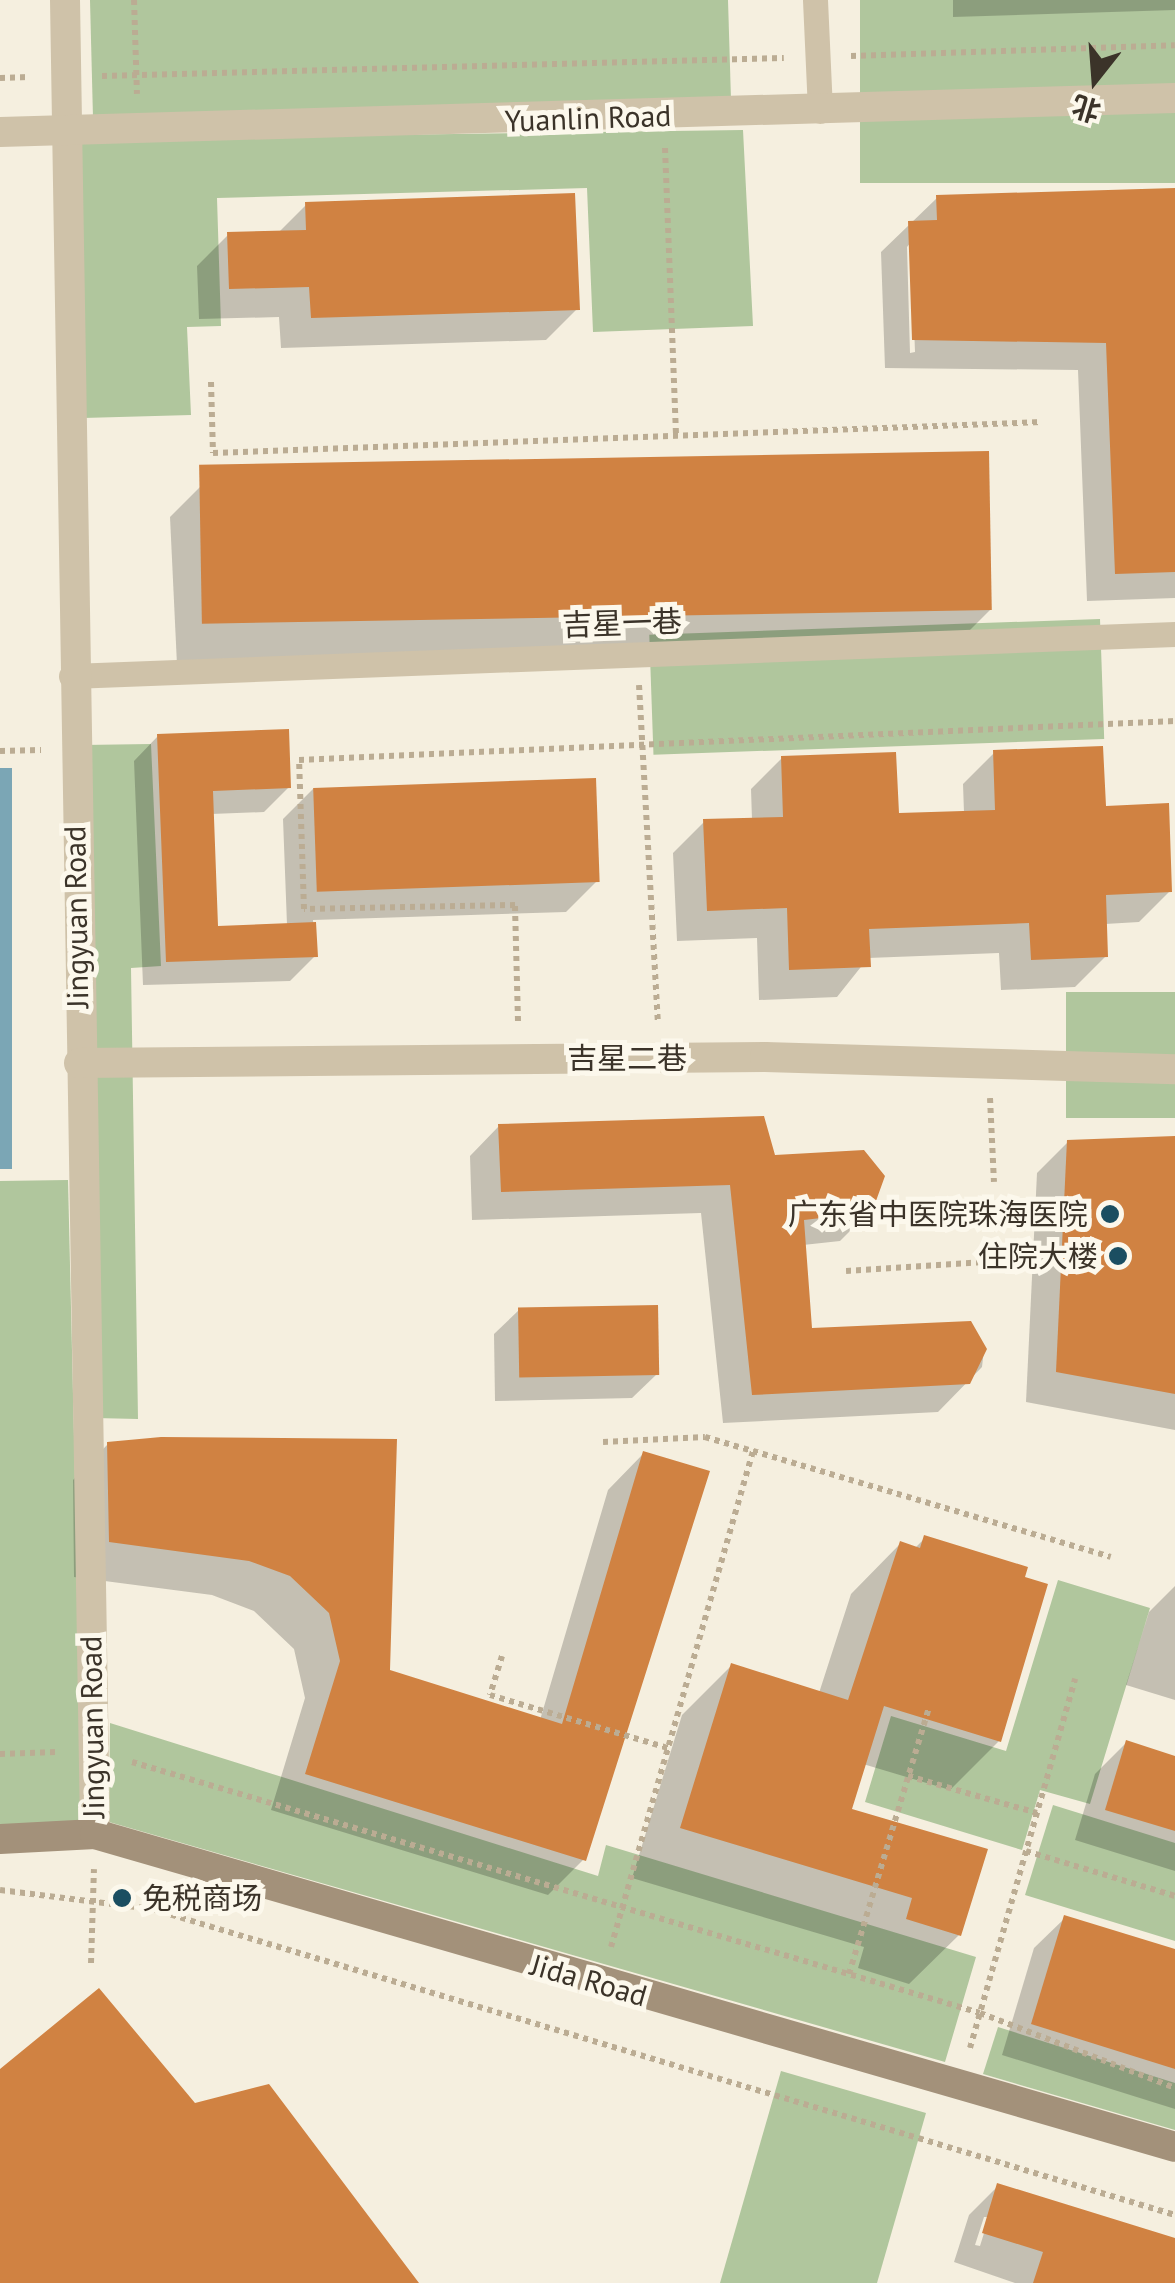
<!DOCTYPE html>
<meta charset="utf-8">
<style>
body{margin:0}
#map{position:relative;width:1175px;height:2283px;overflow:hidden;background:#f5efdf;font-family:"PT Sans","Noto Sans SC",sans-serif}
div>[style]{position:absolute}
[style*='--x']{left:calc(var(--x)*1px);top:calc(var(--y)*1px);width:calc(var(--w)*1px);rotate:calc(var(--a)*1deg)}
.green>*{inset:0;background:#b0c69d;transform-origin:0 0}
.water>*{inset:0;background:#7ba6b5;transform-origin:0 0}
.shadow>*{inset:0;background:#0003}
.building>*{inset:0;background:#d08242;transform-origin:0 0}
.path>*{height:6px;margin-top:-3px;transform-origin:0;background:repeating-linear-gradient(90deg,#bbac93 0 5px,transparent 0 10px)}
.lane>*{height:25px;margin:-12.5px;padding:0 12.5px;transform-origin:12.5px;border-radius:12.5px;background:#cfc2a9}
.street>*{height:30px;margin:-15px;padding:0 15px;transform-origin:15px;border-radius:15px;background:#cfc2a9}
.secondary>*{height:30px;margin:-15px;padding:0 15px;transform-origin:15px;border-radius:15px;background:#a3917a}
.dots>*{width:28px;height:28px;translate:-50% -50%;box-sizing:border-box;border:5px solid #fcf8ec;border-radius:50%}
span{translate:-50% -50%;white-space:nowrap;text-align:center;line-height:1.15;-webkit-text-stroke:10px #fcf8ec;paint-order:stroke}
.street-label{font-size:30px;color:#3b3329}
.poi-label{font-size:30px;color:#3b3329}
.right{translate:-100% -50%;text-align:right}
.left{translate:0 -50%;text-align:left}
.north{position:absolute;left:1045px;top:30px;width:100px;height:100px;-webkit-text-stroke:8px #fcf8ec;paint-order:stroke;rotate:197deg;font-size:28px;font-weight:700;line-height:40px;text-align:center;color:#3b3329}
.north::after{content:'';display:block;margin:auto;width:35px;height:45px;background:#3b3329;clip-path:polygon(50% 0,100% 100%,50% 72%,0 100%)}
</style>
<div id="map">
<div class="green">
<i style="clip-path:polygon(90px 0,728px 0,731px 100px,93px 118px)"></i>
<i style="left:860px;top:0;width:315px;height:183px"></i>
<i style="clip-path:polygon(743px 130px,753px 326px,593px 332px,587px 188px,217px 198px,221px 326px,187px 327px,191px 415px,83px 418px,81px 139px)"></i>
<i style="left:1100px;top:619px;width:120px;height:451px;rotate:88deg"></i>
<i style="clip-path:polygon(151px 744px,161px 966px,131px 968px,138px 1419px,95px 1418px,83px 745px)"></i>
<i style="left:1175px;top:992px;width:126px;height:109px;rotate:90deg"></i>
<i style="clip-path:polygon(68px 1180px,83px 1821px,0 1825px,0 1181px)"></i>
<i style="clip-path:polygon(1058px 1580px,1150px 1608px,1090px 1804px,1040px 1790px,1022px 1850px,865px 1802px,891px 1716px,1006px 1751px)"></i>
<i style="clip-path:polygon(110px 1723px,598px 1876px,606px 1845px,976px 1957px,945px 2062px,109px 1822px)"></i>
<i style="clip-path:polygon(1053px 1805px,1175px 1843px,1175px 1941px,1025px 1895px)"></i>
<i style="clip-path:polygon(998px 2027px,1175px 2083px,1175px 2130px,983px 2074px)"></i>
<i style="clip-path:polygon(781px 2071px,926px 2113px,877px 2283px,720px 2283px)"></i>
</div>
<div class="water">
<i style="left:0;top:768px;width:12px;height:401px"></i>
</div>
<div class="shadow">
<i style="clip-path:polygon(953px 0,1175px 0,1175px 10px,953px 17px)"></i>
<i style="clip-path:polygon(evenodd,1175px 191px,1175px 598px,1087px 601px,1078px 370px,885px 368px,881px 252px,937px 198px,1175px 191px,911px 242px,915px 352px,910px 353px,907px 247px,911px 242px)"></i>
<i style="clip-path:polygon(306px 205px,577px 309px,546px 340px,281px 348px,279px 317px,199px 319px,197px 266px,228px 235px,278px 233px)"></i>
<i style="clip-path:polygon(201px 486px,991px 609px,960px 640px,177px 665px,170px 517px)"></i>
<i style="clip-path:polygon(158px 736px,289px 787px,264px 812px,211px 814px,216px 928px,287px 925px,283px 819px,314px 788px,597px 881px,566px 912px,313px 920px,315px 956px,290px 981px,143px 985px,134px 761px)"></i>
<i style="clip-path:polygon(994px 753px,1103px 808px,1170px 891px,1139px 922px,1105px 924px,1106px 956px,1075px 987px,1001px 990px,999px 953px,868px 958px,837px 997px,759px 1000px,757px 938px,677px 941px,673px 853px,704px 822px,752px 820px,751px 789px,782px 758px,896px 816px,964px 813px,963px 784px)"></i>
<i style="clip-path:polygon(499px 1126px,773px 1158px,870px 1211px,840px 1241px,803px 1245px,810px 1330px,984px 1350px,982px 1367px,938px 1412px,723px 1423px,701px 1213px,472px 1220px,470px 1156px)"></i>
<i style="clip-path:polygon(1175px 1139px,1175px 1430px,1026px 1402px,1037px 1173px,1068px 1142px)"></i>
<i style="clip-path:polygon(519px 1310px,657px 1374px,632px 1398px,495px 1401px,494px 1334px)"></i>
<i style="clip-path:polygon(395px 1442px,388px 1672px,540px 1720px,608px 1490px,643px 1454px,584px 1859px,548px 1895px,271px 1810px,305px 1698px,294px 1649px,254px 1611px,212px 1595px,74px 1577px,73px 1480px,108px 1444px)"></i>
<i style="clip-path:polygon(925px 1538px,999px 1741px,950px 1790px,863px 1764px,849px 1811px,959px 1935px,909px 1984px,858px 1968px,864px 1947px,632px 1878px,682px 1715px,732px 1665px,819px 1693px,851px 1594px,900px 1544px,915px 1548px)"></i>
<i style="clip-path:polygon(1175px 1586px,1175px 1700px,1126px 1685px,1149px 1612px)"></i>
<i style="clip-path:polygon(1126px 1743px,1175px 1758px,1175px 1871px,1075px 1840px,1095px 1774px)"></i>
<i style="clip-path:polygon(1065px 1918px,1175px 1952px,1175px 2109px,1002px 2055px,1034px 1948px)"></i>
<i style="clip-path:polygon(evenodd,998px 2186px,1175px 2240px,1175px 2283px,1015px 2283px,954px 2262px,969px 2215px,998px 2186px,984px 2217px,989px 2217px,980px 2246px,975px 2245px,984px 2217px)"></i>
</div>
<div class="building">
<i style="clip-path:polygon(1175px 188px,1175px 572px,1115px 574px,1106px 343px,912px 340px,908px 221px,937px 220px,936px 195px)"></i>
<i style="clip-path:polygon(575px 193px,580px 310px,311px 318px,309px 287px,229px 289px,227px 232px,306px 230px,305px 202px)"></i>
<i style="left:989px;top:451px;width:159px;height:790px;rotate:89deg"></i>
<i style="clip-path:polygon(289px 729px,291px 788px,213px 791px,218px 926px,316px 922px,318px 957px,166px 962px,157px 734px)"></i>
<i style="clip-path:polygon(1103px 746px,1106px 806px,1169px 803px,1172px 892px,1106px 895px,1108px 957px,1031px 960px,1029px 923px,869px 929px,871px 967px,789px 970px,787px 908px,707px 911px,703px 819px,783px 817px,781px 756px,896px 752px,899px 813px,995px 810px,993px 750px)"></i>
<i style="left:596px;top:778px;width:104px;height:283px;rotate:88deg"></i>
<i style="clip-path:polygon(764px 1116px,775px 1155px,864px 1150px,885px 1176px,872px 1212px,804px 1220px,812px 1328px,971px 1321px,987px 1349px,970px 1384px,752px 1395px,730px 1185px,501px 1192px,498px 1124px)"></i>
<i style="clip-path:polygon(1175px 1136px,1175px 1394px,1056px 1372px,1067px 1140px)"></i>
<i style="left:658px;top:1305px;width:70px;height:140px;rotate:89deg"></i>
<i style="clip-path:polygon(161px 1437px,397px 1439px,390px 1670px,562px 1724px,643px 1451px,710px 1471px,586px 1861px,305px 1774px,340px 1661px,329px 1613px,290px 1576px,249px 1561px,109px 1542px,107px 1442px)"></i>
<i style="clip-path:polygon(924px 1535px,1028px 1567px,1025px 1577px,1048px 1584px,1001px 1742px,884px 1706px,852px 1809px,988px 1849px,961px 1936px,906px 1919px,912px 1898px,680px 1828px,731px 1663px,848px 1700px,900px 1541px,920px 1548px)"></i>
<i style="clip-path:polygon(1126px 1740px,1175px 1756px,1175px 1831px,1105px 1810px)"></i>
<i style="clip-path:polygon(1064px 1915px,1175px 1949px,1175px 2069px,1031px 2024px)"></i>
<i style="clip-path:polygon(99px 1988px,195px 2103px,269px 2084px,419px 2283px,0 2283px,0 2069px)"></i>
<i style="clip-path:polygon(997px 2183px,1175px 2238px,1175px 2283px,1033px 2283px,1043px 2252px,982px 2233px)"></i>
</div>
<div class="path">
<i style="--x:134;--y:0;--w:94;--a:88.2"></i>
<i style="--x:851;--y:56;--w:324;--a:-1.9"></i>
<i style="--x:102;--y:76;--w:682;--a:-1.51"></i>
<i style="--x:0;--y:78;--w:29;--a:-2"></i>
<i style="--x:665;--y:148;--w:288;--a:87.8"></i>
<i style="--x:211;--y:382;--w:71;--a:88.4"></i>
<i style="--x:213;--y:453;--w:829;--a:-2.14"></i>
<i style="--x:639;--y:685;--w:338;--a:86.8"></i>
<i style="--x:0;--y:751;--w:41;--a:-1.4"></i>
<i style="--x:518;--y:1021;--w:116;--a:-91.5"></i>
<i style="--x:515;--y:905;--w:211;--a:178.9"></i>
<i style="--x:304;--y:909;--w:149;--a:-91.9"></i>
<i style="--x:299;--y:760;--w:877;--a:-2.55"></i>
<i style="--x:990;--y:1098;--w:84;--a:87.3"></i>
<i style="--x:846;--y:1271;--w:154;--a:-3.7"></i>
<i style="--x:603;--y:1442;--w:102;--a:-2.8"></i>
<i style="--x:705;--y:1437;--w:50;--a:16.3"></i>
<i style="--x:502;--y:1656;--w:41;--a:107.1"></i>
<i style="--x:490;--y:1695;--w:186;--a:16.6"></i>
<i style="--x:0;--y:1754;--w:56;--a:-2"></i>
<i style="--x:132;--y:1762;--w:884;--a:16.49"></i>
<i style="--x:980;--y:2013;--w:209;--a:21"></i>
<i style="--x:908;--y:1776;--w:134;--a:16"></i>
<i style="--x:1026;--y:1851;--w:156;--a:16.8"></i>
<i style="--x:0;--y:1890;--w:153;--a:7.1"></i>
<i style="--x:152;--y:1909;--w:1068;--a:16.65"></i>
<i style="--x:611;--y:1947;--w:516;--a:-74.02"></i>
<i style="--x:753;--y:1451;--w:373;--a:16.5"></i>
<i style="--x:91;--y:1963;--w:94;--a:-88.2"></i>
<i style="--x:849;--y:1974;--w:279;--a:-73.3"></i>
<i style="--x:970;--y:2048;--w:384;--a:-74.1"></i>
</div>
<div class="lane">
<i style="--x:815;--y:0;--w:111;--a:87.4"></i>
<i style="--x:71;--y:676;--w:1105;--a:-2.18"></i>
</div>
<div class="street">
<i style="--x:65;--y:0;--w:1834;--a:89.06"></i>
<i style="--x:0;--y:132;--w:1175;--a:-1.66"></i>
<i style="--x:79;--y:1063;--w:686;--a:-0.5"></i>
<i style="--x:765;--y:1057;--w:410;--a:1.7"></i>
</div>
<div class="secondary">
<i style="--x:0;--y:1839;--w:95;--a:-3"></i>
<i style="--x:95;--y:1834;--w:1124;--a:16.16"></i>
</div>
<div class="dots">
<i style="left:1110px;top:1214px;background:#1b4e61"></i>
<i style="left:1118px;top:1256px;background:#1b4e61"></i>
<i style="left:122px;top:1898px;background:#1b4e61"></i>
</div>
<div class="street-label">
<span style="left:588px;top:118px;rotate:-2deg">Yuanlin Road</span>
<span style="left:622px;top:623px;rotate:-2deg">吉星一巷</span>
<span style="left:76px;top:917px;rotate:-91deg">Jingyuan Road</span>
<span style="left:627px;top:1058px">吉星二巷</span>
<span style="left:92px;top:1727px;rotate:-91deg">Jingyuan Road</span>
<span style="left:589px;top:1980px;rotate:16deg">Jida Road</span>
</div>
<div class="poi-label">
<span class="right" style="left:1088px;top:1214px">广东省中医院珠海医院</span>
<span class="right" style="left:1098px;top:1256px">住院大楼</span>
<span class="left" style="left:142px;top:1898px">免税商场</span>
</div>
<div class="north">北</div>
</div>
